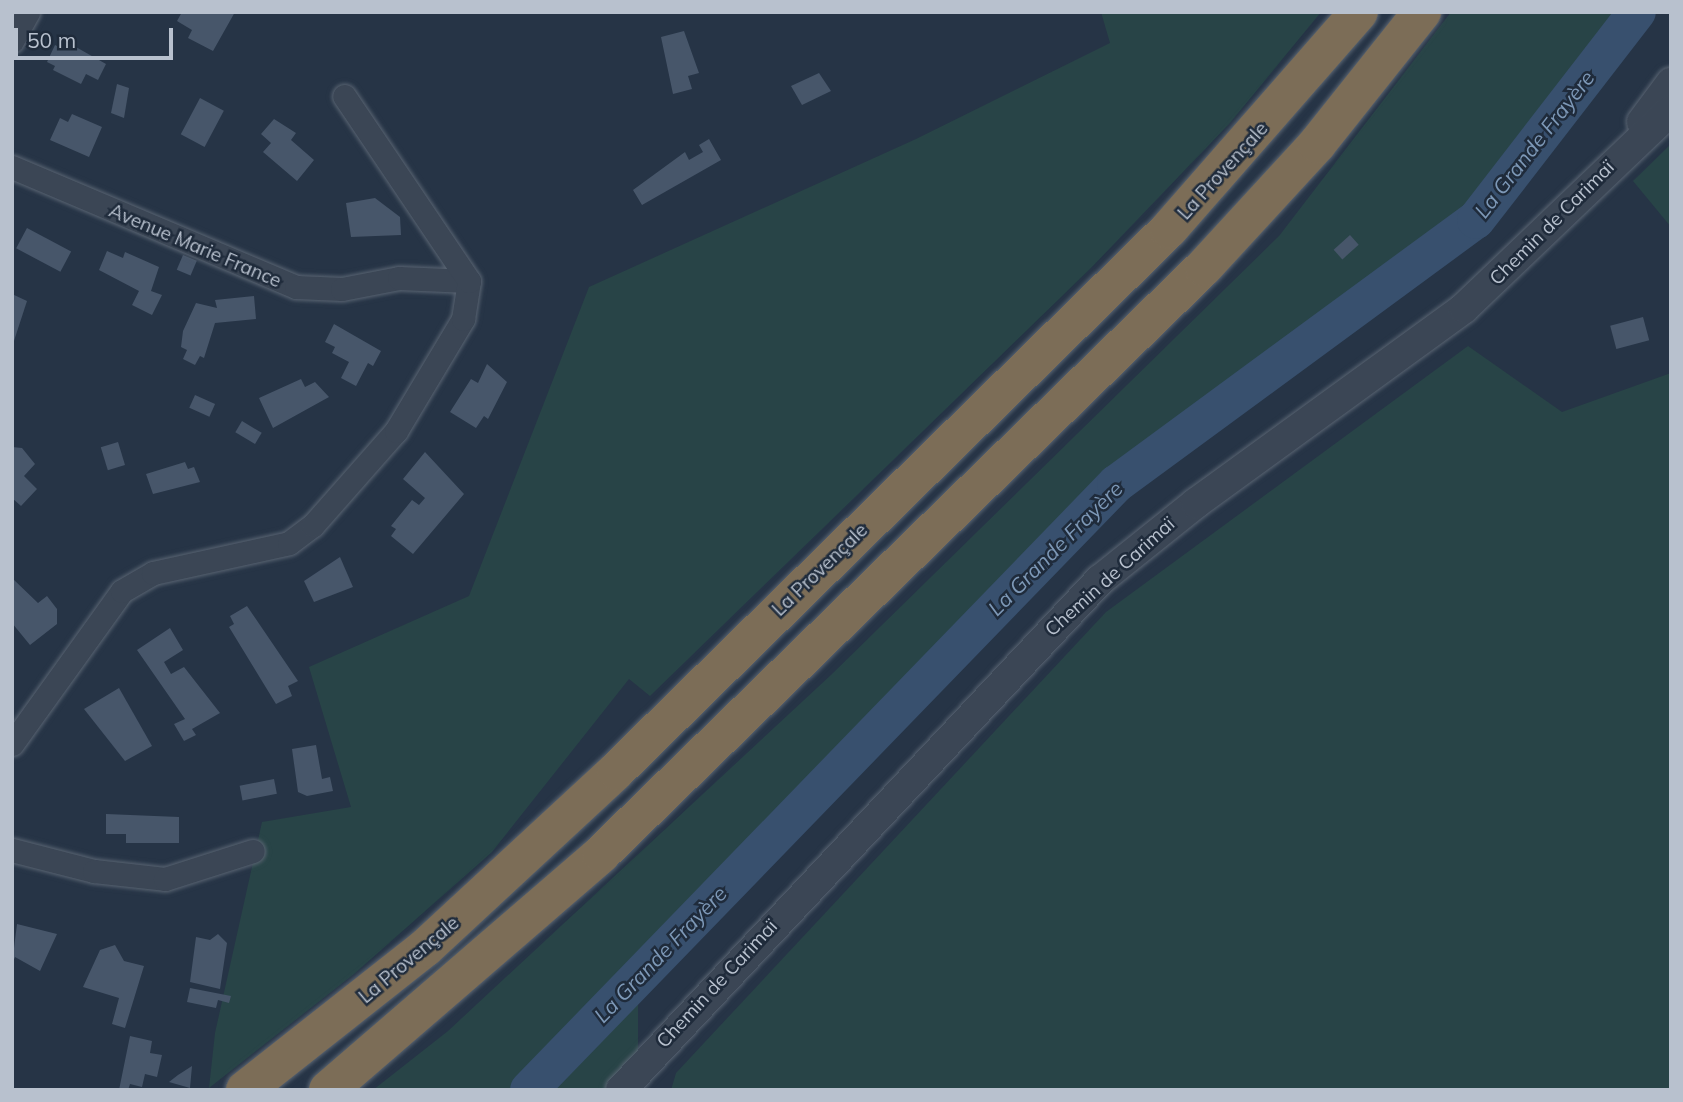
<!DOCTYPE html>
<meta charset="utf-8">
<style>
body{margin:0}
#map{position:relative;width:1683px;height:1102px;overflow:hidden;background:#263446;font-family:Mulish,sans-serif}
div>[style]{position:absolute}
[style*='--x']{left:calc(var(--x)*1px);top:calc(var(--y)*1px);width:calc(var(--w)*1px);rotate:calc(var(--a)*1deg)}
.green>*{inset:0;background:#284447}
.river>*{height:38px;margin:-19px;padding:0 19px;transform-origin:19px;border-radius:19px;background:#38506e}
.building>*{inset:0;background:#47566a;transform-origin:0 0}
.roads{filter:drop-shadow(0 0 2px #596472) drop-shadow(0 0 2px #596472)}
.minor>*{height:23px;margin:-11.5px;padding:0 11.5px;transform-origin:11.5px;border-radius:11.5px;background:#3b4655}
.tertiary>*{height:30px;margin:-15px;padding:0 15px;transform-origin:15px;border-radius:15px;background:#3b4655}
.motorway>*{height:38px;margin:-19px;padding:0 19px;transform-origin:19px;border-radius:19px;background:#7c6d57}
span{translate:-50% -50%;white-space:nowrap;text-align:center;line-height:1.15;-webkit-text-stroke:5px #1f2b3b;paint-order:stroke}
.street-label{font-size:19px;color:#b8c1ce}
.water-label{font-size:21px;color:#7d98b7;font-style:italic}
.frame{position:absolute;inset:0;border:14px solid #b8c1ce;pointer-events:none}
.scale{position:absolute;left:14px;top:28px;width:159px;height:32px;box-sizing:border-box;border:4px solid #b8c1ce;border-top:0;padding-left:9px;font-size:21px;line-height:24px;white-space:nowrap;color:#b8c1ce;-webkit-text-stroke:5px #1f2b3b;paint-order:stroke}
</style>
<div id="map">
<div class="green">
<i style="clip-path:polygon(1101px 12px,1321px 12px,1230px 123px,1090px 269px,650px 696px,629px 679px,492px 852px,354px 974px,209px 1088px,215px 1033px,262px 822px,351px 807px,309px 667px,469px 596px,589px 287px,916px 139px,1110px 43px)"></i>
<i style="clip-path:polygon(1451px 12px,1629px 12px,1447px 228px,1075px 508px,638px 962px,638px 1090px,373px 1090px,448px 1031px,832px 674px,1279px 236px)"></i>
<i style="clip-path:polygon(1671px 144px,1671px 227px,1633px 181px)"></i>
<i style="clip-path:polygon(1468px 346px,1562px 412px,1671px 373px,1671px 1090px,671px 1090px,676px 1073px,1106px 612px)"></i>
</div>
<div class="river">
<i style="--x:529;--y:1090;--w:844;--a:-45.91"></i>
<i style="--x:1116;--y:484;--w:446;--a:-36.3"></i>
<i style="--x:1476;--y:220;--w:263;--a:-52.3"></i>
</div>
<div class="building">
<i style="clip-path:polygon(182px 12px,235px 12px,213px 51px,188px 38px,192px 30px,177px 21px)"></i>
<i style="clip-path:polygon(684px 31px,699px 73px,688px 76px,692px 89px,673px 94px,661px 37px)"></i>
<i style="clip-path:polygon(67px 42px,106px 64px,98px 80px,86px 74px,81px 84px,53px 70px,55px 66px,47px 62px,55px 45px,63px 49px)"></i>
<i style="clip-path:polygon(819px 73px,831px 91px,802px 105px,791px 86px)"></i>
<i style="clip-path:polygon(117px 84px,129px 88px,124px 118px,111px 113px)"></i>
<i style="left:200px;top:98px;width:27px;height:41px;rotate:28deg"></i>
<i style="clip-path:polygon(72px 114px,102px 127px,89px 157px,50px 140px,60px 118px,68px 122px)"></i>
<i style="clip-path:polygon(274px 119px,296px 133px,291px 140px,314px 160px,297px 181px,263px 152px,271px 143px,261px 134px)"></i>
<i style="clip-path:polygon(709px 139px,721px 160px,642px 205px,633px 190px,685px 152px,689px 160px,703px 152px,699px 145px)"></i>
<i style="clip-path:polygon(375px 198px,400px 217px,401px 235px,351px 237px,346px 203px)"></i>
<i style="left:27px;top:228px;width:50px;height:23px;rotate:28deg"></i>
<i style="left:1350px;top:235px;width:13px;height:22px;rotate:48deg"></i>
<i style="clip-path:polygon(107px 251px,123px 258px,125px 252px,159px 267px,151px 291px,162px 295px,152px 315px,132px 305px,139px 291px,99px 270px)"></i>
<i style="left:183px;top:255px;width:15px;height:16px;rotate:23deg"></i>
<i style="clip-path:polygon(12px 294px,27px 301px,12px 347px)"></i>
<i style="clip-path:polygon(254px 296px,256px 319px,215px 323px,204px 358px,200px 356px,195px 365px,183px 359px,187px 350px,181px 347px,183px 331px,196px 303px,217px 308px,215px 300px)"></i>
<i style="left:1643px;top:317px;width:24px;height:34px;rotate:75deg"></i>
<i style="clip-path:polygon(334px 324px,381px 351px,373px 366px,368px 363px,356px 386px,341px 378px,349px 362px,332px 353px,335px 347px,325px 342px)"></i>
<i style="clip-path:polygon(487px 364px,507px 382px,488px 419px,484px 416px,476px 428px,450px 412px,471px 379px,478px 383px)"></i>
<i style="clip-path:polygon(301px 379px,305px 387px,315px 382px,329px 397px,273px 428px,259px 398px)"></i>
<i style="left:195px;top:395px;width:22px;height:14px;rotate:24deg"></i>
<i style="left:242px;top:421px;width:23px;height:13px;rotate:31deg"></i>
<i style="left:118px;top:442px;width:24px;height:18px;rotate:73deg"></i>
<i style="clip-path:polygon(12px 447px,22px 448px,35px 464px,24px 476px,37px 489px,21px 506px,12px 498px)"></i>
<i style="clip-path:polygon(425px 452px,464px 494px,413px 554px,391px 536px,396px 529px,391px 526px,412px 500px,419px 505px,425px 498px,403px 479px)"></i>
<i style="clip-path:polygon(185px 462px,188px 469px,194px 467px,200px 482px,153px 494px,146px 474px)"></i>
<i style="clip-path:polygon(340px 557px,353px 587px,314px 602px,304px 581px)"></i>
<i style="clip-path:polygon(12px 578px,38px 603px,47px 596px,57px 609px,57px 624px,30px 645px,12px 623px)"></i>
<i style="clip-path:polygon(247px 606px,298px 681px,288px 686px,292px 696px,276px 704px,229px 627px,234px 624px,230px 616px)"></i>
<i style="clip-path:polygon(170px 628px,183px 650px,164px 662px,171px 674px,184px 667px,220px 713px,192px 729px,196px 735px,184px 741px,174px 724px,185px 719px,137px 650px)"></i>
<i style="clip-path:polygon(119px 688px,152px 746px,125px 761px,84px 709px)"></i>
<i style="clip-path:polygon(316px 745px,322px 779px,330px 777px,333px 791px,307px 796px,298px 792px,292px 749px)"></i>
<i style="left:274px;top:779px;width:15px;height:35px;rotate:79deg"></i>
<i style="clip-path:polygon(106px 814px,179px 817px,179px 843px,126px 843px,126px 834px,106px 834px)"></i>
<i style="clip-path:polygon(17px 924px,57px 934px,40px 971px,15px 957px,12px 964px)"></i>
<i style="clip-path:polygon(218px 934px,227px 943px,220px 989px,190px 982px,196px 937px,210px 940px)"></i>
<i style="clip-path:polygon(115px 945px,124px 961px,144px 966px,125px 1028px,112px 1024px,119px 998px,83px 987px,100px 950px)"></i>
<i style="clip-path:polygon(190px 988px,231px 996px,229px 1003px,218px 1000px,216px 1008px,187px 1002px)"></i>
<i style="clip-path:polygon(130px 1036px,152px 1041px,150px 1053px,162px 1055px,157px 1077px,145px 1074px,142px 1087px,130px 1084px,128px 1090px,119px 1090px)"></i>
<i style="clip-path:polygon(192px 1066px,190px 1088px,169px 1082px,178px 1075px)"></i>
</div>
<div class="roads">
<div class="minor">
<i style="--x:12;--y:41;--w:33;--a:-61"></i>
<i style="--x:12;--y:167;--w:308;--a:22.9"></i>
<i style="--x:296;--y:287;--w:46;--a:2.5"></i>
<i style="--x:342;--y:289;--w:58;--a:-10.9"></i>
<i style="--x:399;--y:278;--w:70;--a:2.5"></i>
<i style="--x:12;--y:744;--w:188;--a:-54.3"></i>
<i style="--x:122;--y:591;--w:36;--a:-30"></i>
<i style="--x:153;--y:573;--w:139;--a:-12.4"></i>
<i style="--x:289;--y:543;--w:30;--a:-37"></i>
<i style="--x:313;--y:525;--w:125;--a:-48.6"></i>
<i style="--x:396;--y:431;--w:131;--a:-59.1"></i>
<i style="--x:463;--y:319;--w:38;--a:-81"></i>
<i style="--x:469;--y:281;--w:223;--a:-124"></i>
<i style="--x:12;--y:850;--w:85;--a:14.4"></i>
<i style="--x:94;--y:871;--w:71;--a:6.4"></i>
<i style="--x:165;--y:879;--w:92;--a:-17.7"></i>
</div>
<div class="tertiary">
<i style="--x:1642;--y:122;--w:49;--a:-53.4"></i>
<i style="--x:621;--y:1090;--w:700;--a:-46.8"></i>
<i style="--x:1100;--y:580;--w:123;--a:-38.7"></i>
<i style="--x:1196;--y:503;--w:331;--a:-36"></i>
<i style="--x:1464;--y:308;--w:286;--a:-43.7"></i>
</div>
<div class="motorway">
<i style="--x:245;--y:1090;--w:229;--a:-38.3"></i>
<i style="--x:425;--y:948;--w:260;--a:-42.8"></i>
<i style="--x:616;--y:771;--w:774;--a:-44.42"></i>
<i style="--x:1169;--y:229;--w:288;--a:-48.8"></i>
<i style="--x:328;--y:1090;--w:361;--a:-40.8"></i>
<i style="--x:601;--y:854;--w:842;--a:-44.23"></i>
<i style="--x:1204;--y:267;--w:167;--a:-47.4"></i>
<i style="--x:1317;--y:144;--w:169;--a:-51.5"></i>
</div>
</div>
<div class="street-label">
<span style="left:1223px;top:171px;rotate:-48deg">La Provençale</span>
<span style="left:1552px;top:223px;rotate:-45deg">Chemin de Carimaï</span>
<span style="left:195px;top:246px;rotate:23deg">Avenue Marie France</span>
<span style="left:820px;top:570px;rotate:-44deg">La Provençale</span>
<span style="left:1110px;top:577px;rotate:-42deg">Chemin de Carimaï</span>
<span style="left:409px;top:960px;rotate:-40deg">La Provençale</span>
<span style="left:717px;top:984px;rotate:-47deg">Chemin de Carimaï</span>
</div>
<div class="water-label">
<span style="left:1534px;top:144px;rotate:-52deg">La Grande Frayère</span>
<span style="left:1055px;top:548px;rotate:-45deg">La Grande Frayère</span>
<span style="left:660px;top:954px;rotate:-46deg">La Grande Frayère</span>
</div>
<div class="frame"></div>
<div class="scale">50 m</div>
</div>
